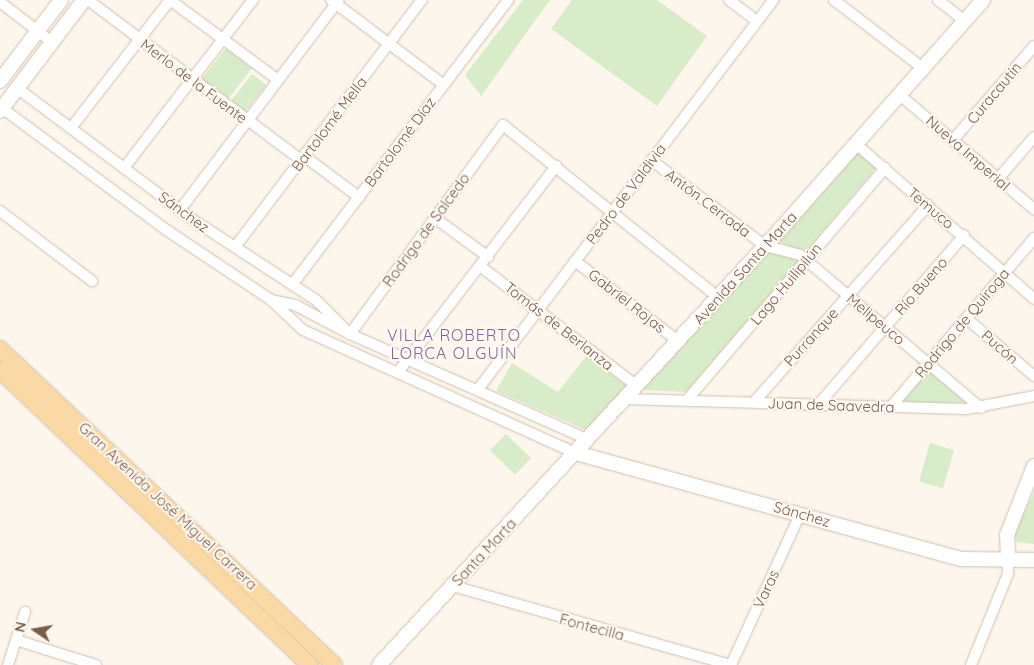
<!DOCTYPE html>
<meta charset="utf-8">
<style>
body{margin:0}
#map{position:relative;width:1034px;height:665px;overflow:hidden;background:#fdf6ec;font-family:Quicksand,sans-serif}
div>[style]{position:absolute}
[style*='--x']{left:calc(var(--x)*1px);top:calc(var(--y)*1px);width:calc(var(--w)*1px);rotate:calc(var(--a)*1deg)}
.green>*{inset:0;background:#d8ecc9;transform-origin:0 0}
.roads{filter:drop-shadow(0 0 1px #d1beb0) drop-shadow(0 0 1px #d1beb0)}
.minor>*{height:10px;margin:-5px;padding:0 5px;transform-origin:5px;border-radius:5px;background:#fff}
.tertiary>*{height:14px;margin:-7px;padding:0 7px;transform-origin:7px;border-radius:7px;background:#fff}
.primary>*{height:16px;margin:-8px;padding:0 8px;transform-origin:8px;border-radius:8px;background:#fbd9a5}
span{translate:-50% -50%;white-space:nowrap;text-align:center;line-height:1.15;-webkit-text-stroke:4px #fffaf3;paint-order:stroke}
.street-label{font-size:15px;color:#7a5c4d}
.neighbourhood-label{font-size:16px;color:#846695;letter-spacing:1px}
.north{position:absolute;left:10px;top:605px;width:50px;height:50px;-webkit-text-stroke:4px #fffaf3;paint-order:stroke;rotate:282deg;font-size:14px;font-weight:700;line-height:20px;text-align:center;color:#7a5c4d}
.north::after{content:'';display:block;margin:auto;width:18px;height:22px;background:#7a5c4d;clip-path:polygon(50% 0,100% 100%,50% 72%,0 100%)}
</style>
<div id="map">
<div class="green">
<i style="clip-path:polygon(523px 0,550px 0,481px 96px,465px 75px)"></i>
<i style="clip-path:polygon(572px 0,657px 0,707px 36px,657px 106px,551px 29px)"></i>
<i style="left:226px;top:48px;width:33px;height:40px;rotate:38deg"></i>
<i style="left:252px;top:74px;width:18px;height:34px;rotate:38deg"></i>
<i style="clip-path:polygon(859px 151px,877px 167px,805px 253px,777px 241px)"></i>
<i style="clip-path:polygon(766px 248px,799px 261px,686px 392px,641px 390px)"></i>
<i style="clip-path:polygon(587px 355px,627px 386px,586px 430px,496px 391px,512px 363px,558px 392px)"></i>
<i style="clip-path:polygon(928px 370px,968px 402px,898px 404px)"></i>
<i style="left:506px;top:434px;width:35px;height:23px;rotate:44deg"></i>
<i style="left:930px;top:443px;width:25px;height:40px;rotate:16deg"></i>
<i style="clip-path:polygon(1034px 492px,1034px 544px,1017px 542px,1014px 534px)"></i>
</div>
<div class="roads">
<div class="minor">
<i style="--x:88;--y:0;--w:266;--a:36.9"></i>
<i style="--x:170;--y:0;--w:134;--a:36.5"></i>
<i style="--x:331;--y:0;--w:141;--a:37"></i>
<i style="--x:729;--y:0;--w:35;--a:37"></i>
<i style="--x:834;--y:0;--w:113;--a:37.5"></i>
<i style="--x:938;--y:0;--w:34;--a:38"></i>
<i style="--x:0;--y:2;--w:66;--a:37.6"></i>
<i style="--x:17;--y:88;--w:219;--a:36.8"></i>
<i style="--x:192;--y:219;--w:148;--a:33.2"></i>
<i style="--x:316;--y:300;--w:48;--a:45"></i>
<i style="--x:350;--y:334;--w:259;--a:-53.8"></i>
<i style="--x:503;--y:125;--w:275;--a:38.7"></i>
<i style="--x:901;--y:96;--w:175;--a:40.4"></i>
<i style="--x:2;--y:108;--w:203;--a:36.6"></i>
<i style="--x:165;--y:229;--w:128;--a:33.8"></i>
<i style="--x:271;--y:300;--w:44;--a:43.2"></i>
<i style="--x:303;--y:330;--w:299;--a:24.3"></i>
<i style="--x:71;--y:128;--w:162;--a:-52.3"></i>
<i style="--x:953;--y:140;--w:124;--a:-49.2"></i>
<i style="--x:856;--y:144;--w:236;--a:41"></i>
<i style="--x:304;--y:156;--w:69;--a:36.7"></i>
<i style="--x:651;--y:160;--w:143;--a:37"></i>
<i style="--x:765;--y:246;--w:36;--a:14"></i>
<i style="--x:800;--y:255;--w:237;--a:40.2"></i>
<i style="--x:124;--y:168;--w:212;--a:-52.5"></i>
<i style="--x:998;--y:179;--w:55;--a:-49.4"></i>
<i style="--x:180;--y:210;--w:263;--a:-52.9"></i>
<i style="--x:0;--y:211;--w:116;--a:37.3"></i>
<i style="--x:435;--y:218;--w:66;--a:36.3"></i>
<i style="--x:235;--y:247;--w:310;--a:-52.9"></i>
<i style="--x:575;--y:261;--w:130;--a:37.8"></i>
<i style="--x:480;--y:266;--w:198;--a:37.4"></i>
<i style="--x:292;--y:285;--w:358;--a:-52.8"></i>
<i style="--x:271;--y:300;--w:25;--a:12"></i>
<i style="--x:295;--y:305;--w:62;--a:27.8"></i>
<i style="--x:350;--y:334;--w:261;--a:23.9"></i>
<i style="--x:966;--y:318;--w:89;--a:40.5"></i>
<i style="--x:398;--y:372;--w:260;--a:-52.5"></i>
<i style="--x:479;--y:388;--w:487;--a:-52.8"></i>
<i style="--x:626;--y:399;--w:340;--a:1.7"></i>
<i style="--x:966;--y:409;--w:69;--a:-10.8"></i>
<i style="--x:687;--y:400;--w:305;--a:-49.5"></i>
<i style="--x:754;--y:402;--w:263;--a:-48.5"></i>
<i style="--x:818;--y:405;--w:224;--a:-49.3"></i>
<i style="--x:890;--y:408;--w:223;--a:-49.7"></i>
<i style="--x:453;--y:586;--w:289;--a:15.9"></i>
<i style="--x:16;--y:640;--w:84;--a:17.4"></i>
<i style="--x:8;--y:665;--w:56;--a:-72.2"></i>
<i style="--x:731;--y:665;--w:166;--a:-65.4"></i>
<i style="--x:971;--y:665;--w:98;--a:-67.9"></i>
<i style="--x:1008;--y:574;--w:15;--a:-90"></i>
</div>
<div class="tertiary">
<i style="--x:0;--y:81;--w:101;--a:-53"></i>
<i style="--x:0;--y:111;--w:139;--a:-52.9"></i>
<i style="--x:576;--y:453;--w:400;--a:15.4"></i>
<i style="--x:962;--y:559;--w:72;--a:0.8"></i>
<i style="--x:1008;--y:559;--w:24;--a:-92"></i>
<i style="--x:1007;--y:535;--w:74;--a:-68.6"></i>
<i style="--x:379;--y:665;--w:587;--a:-47.35"></i>
<i style="--x:777;--y:233;--w:311;--a:-48.5"></i>
</div>
<div class="primary">
<i style="--x:0;--y:349;--w:460;--a:43.4"></i>
<i style="--x:0;--y:370;--w:428;--a:43.6"></i>
</div>
</div>
<div class="street-label">
<span style="left:194px;top:81px;rotate:37deg">Merlo de la Fuente</span>
<span style="left:994px;top:93px;rotate:-50deg">Curacautín</span>
<span style="left:329px;top:124px;rotate:-53deg">Bartolomé Mella</span>
<span style="left:400px;top:142px;rotate:-53deg">Bartolomé Díaz</span>
<span style="left:968px;top:153px;rotate:41deg">Nueva Imperial</span>
<span style="left:626px;top:194px;rotate:-53deg">Pedro de Valdivia</span>
<span style="left:708px;top:203px;rotate:37deg">Antón Cerrada</span>
<span style="left:931px;top:208px;rotate:40deg">Temuco</span>
<span style="left:184px;top:212px;rotate:36deg">Sánchez</span>
<span style="left:426px;top:230px;rotate:-54deg">Rodrigo de Salcedo</span>
<span style="left:745px;top:268px;rotate:-48deg">Avenida Santa Marta</span>
<span style="left:786px;top:284px;rotate:-50deg">Lago Huilipilún</span>
<span style="left:921px;top:286px;rotate:-49deg">Río Bueno</span>
<span style="left:627px;top:301px;rotate:38deg">Gabriel Rojas</span>
<span style="left:876px;top:319px;rotate:40deg">Melipeuco</span>
<span style="left:962px;top:323px;rotate:-50deg">Rodrigo de Quiroga</span>
<span style="left:559px;top:326px;rotate:38deg">Tomás de Berlanza</span>
<span style="left:811px;top:337px;rotate:-48deg">Purranque</span>
<span style="left:1000px;top:347px;rotate:41deg">Pucón</span>
<span style="left:831px;top:405px;rotate:2deg">Juan de Saavedra</span>
<span style="left:168px;top:506px;rotate:43deg">Gran Avenida José Miguel Carrera</span>
<span style="left:802px;top:514px;rotate:16deg">Sánchez</span>
<span style="left:484px;top:552px;rotate:-47deg">Santa Marta</span>
<span style="left:766px;top:589px;rotate:-65deg">Varas</span>
<span style="left:592px;top:627px;rotate:15deg">Fontecilla</span>
</div>
<div class="neighbourhood-label">
<span style="left:454px;top:344px">VILLA ROBERTO<br>LORCA OLGUÍN</span>
</div>
<div class="north">N</div>
</div>
